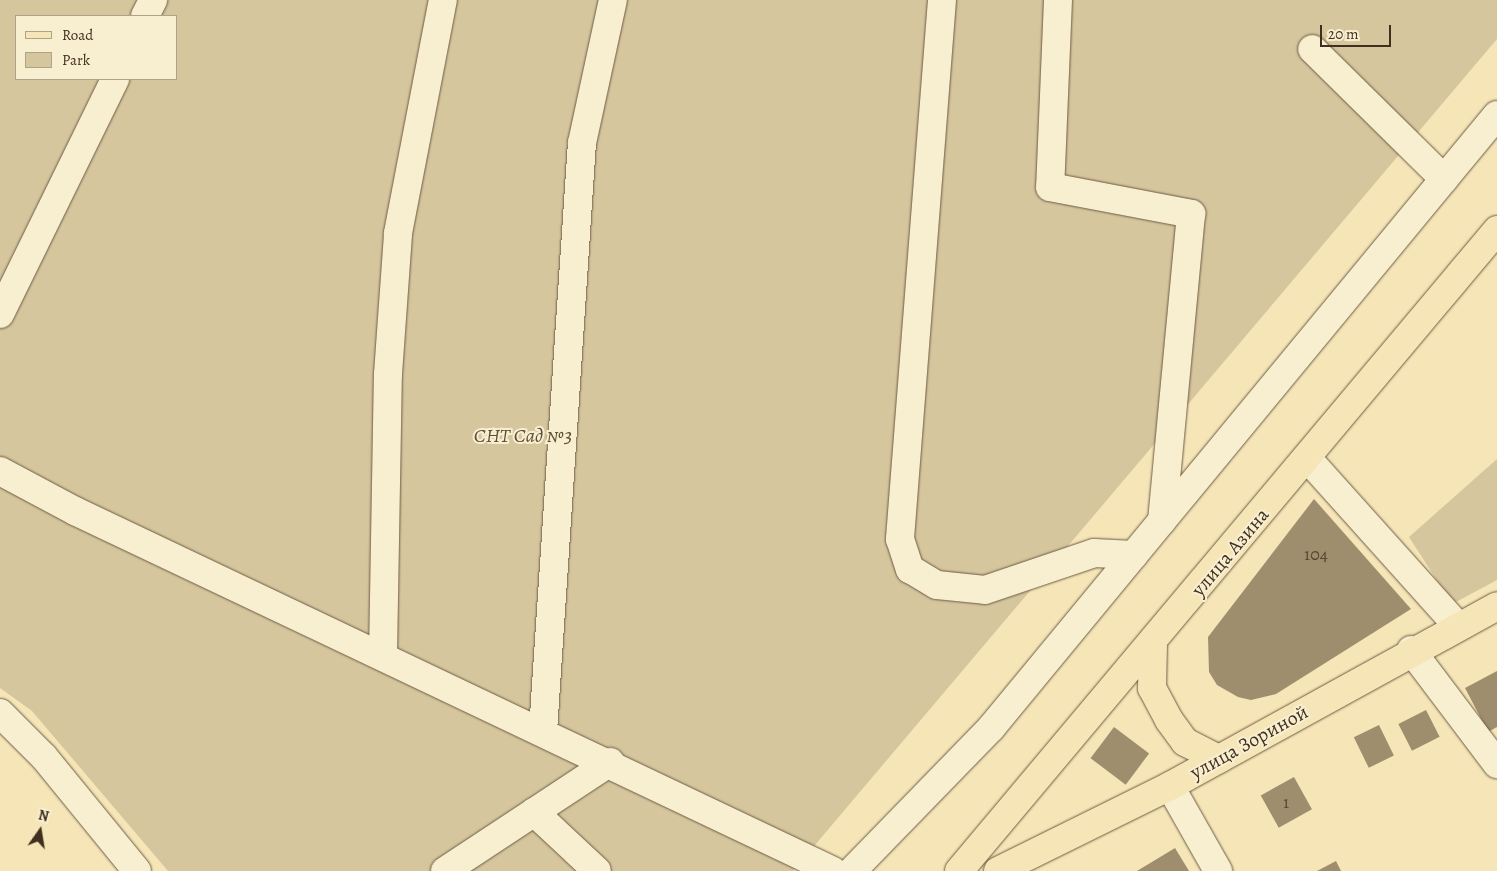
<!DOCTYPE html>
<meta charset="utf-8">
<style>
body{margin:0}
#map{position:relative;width:1497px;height:871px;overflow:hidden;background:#f5e5b7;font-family:Alegreya,serif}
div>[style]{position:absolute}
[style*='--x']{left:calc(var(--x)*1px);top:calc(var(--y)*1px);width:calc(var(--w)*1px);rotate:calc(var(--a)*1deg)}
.green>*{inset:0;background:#d6c69d}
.building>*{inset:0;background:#9e8e6e;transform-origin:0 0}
.roads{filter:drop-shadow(0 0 1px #6d5c44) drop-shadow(0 0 1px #6d5c44)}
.minor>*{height:28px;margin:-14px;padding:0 14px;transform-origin:14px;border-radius:14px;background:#f8eed0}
.major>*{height:28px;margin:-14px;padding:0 14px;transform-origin:14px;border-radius:14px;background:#f5e5b7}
span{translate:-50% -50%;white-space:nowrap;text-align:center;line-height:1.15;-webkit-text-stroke:4px #f8eed0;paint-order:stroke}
.number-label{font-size:18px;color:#584732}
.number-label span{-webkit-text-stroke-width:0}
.park-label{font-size:20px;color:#5e4d37;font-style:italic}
.street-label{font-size:20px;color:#402f1e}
.legend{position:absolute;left:15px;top:15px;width:162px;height:65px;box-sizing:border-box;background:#f8eed0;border:1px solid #aea289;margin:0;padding:6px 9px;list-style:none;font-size:15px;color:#402f1e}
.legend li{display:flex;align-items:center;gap:10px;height:25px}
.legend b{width:25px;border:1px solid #aea289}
.north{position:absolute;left:15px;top:806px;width:50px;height:50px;-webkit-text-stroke:4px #f8eed0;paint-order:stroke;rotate:13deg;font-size:14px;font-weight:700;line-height:20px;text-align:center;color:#402f1e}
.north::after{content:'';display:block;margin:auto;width:18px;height:22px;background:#402f1e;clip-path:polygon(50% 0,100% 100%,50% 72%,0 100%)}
.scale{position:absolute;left:1320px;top:25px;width:71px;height:22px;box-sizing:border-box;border:2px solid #402f1e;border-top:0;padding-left:6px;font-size:15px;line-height:18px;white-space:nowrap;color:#402f1e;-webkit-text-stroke:4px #f8eed0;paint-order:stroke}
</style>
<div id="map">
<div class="green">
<i style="clip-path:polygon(evenodd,0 0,1497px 0,1497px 39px,793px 871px,168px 871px,32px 711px,0 688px,0 0,16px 16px,176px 16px,176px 79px,16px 79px,16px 16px)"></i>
<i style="clip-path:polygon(1497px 459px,1497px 580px,1452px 604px,1409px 537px)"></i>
</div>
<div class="building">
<i style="clip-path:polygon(1314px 499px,1411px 609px,1276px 694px,1251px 700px,1238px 697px,1217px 685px,1209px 672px,1208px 637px)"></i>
<i style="clip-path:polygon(1497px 671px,1497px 727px,1488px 732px,1465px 688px)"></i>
<i style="left:1426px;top:710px;width:30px;height:31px;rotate:63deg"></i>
<i style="left:1379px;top:725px;width:34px;height:28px;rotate:64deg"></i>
<i style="left:1114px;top:727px;width:44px;height:39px;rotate:37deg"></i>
<i style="left:1294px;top:777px;width:37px;height:38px;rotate:61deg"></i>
<i style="clip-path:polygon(1175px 848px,1189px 871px,1137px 871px)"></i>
<i style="clip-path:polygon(1336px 861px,1341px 871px,1317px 871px)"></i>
</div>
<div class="roads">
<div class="minor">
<i style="--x:942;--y:0;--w:541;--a:94.46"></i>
<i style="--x:900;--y:539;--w:32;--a:72"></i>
<i style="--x:910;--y:569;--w:31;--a:31"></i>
<i style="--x:937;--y:585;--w:48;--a:5.9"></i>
<i style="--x:985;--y:590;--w:115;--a:-18.7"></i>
<i style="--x:1094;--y:553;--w:40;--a:2.9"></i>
<i style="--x:1058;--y:0;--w:187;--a:92.4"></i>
<i style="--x:1050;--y:187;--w:144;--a:10.8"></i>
<i style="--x:1191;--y:214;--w:308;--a:95.4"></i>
<i style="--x:145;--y:16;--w:18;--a:-63"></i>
<i style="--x:1444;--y:179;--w:83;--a:-50.4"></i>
<i style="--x:0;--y:314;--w:262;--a:-63.9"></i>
<i style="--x:1307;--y:458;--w:226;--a:48.1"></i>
<i style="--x:0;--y:471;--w:85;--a:28.1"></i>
<i style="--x:75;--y:511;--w:839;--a:25.4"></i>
<i style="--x:1411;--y:650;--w:143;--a:53"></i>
<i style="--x:383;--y:655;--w:281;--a:-89"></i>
<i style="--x:388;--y:374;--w:141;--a:-85.9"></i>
<i style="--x:398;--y:233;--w:237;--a:-79.1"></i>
<i style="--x:0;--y:713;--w:62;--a:45"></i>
<i style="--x:44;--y:757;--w:147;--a:50.8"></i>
<i style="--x:543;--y:731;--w:589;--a:-86.21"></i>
<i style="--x:582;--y:143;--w:146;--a:-77.8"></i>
<i style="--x:1170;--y:786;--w:98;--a:60.5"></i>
<i style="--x:534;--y:812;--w:86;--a:43.1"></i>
<i style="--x:445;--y:871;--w:198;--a:-33.4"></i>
<i style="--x:852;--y:871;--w:199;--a:-45.8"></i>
<i style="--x:991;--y:728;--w:712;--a:-50.47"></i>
<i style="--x:1444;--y:179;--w:185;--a:-135.4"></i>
</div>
<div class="major">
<i style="--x:1153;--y:644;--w:44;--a:91.3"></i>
<i style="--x:1152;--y:688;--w:36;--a:62"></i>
<i style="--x:1169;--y:720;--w:27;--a:54"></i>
<i style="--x:1185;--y:742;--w:38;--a:27"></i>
<i style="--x:959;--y:871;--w:837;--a:-49.99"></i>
<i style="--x:998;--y:871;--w:192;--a:-26.3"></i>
<i style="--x:1170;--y:786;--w:373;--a:-28.8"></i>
</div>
</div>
<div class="number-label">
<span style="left:1316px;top:554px">104</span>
<span style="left:1286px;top:802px">1</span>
</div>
<div class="park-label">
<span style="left:523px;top:435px">СНТ Сад №3</span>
</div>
<div class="street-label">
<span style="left:1230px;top:552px;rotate:-50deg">улица Азина</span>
<span style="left:1249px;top:742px;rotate:-29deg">улица Зориной</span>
</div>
<ul class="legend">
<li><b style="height:6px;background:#f5e5b7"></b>Road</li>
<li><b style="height:14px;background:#d6c69d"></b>Park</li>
</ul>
<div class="north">N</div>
<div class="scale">20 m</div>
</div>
